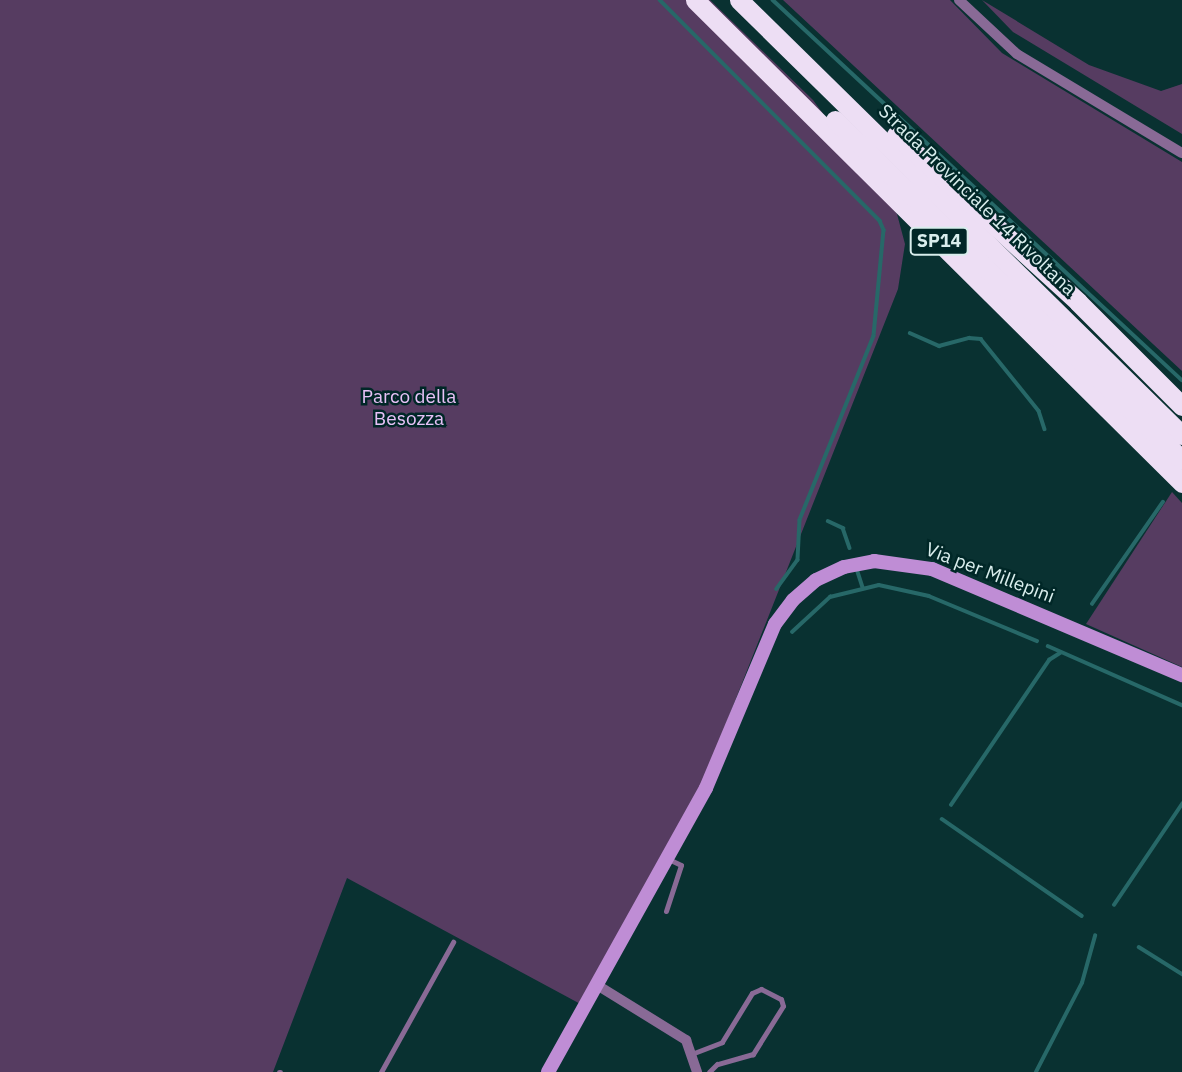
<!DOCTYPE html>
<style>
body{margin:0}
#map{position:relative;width:1182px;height:1072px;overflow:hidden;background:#093131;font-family:"IBM Plex Sans",sans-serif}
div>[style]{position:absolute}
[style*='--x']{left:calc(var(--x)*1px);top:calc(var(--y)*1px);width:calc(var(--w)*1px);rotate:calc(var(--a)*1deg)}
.green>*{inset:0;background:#563c61}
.stream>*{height:3.5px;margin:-1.75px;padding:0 1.75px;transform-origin:1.75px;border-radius:1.75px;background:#276868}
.lane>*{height:5px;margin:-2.5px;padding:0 2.5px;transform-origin:2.5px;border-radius:2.5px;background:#896a96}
.street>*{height:10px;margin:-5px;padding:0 5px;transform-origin:5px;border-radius:5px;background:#896a96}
.secondary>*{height:14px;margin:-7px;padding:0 7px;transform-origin:7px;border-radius:7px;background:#bf8dd5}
.highway>*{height:19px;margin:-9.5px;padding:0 9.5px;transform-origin:9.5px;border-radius:9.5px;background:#eddef4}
span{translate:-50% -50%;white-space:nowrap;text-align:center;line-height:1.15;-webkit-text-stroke:5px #002727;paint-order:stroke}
.shield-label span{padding:2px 5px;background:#002727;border:2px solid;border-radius:5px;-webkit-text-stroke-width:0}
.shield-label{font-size:18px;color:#d8edec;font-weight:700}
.street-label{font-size:19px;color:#d8edec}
.park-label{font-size:19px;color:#e7c1f7}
</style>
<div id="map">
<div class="green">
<i style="clip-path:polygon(0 0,710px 0,813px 100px,897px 214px,905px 244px,898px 289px,693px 807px,586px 1007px,347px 878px,273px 1072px,0 1072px)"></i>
<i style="clip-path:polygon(783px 0,950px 0,1002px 53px,1182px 162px,1182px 371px)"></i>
<i style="clip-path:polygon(982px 0,1089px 65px,1161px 91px,1182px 84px,1182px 134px,1013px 32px)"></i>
<i style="clip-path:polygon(1172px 492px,1182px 503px,1182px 667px,1086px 624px)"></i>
</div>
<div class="stream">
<i style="--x:660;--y:0;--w:312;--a:45.1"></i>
<i style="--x:880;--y:221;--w:10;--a:66"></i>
<i style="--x:884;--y:230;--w:106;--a:95.4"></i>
<i style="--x:874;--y:336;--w:198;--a:111.9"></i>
<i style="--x:800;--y:520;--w:40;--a:92.9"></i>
<i style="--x:798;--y:560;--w:36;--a:126"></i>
<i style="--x:773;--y:0;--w:558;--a:42.9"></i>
<i style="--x:910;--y:333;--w:32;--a:24"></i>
<i style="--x:939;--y:346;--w:31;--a:-15"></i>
<i style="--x:969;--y:338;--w:12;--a:5"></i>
<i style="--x:981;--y:339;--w:92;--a:51.1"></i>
<i style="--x:1039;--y:411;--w:19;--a:72"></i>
<i style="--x:828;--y:521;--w:17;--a:25"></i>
<i style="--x:843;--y:528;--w:21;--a:71"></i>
<i style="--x:858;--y:572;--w:16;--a:72"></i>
<i style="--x:1092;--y:604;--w:124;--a:-55.2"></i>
<i style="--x:792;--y:632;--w:52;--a:-42.6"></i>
<i style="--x:830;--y:597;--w:50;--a:-13.8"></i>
<i style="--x:879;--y:585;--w:51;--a:12.4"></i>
<i style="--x:929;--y:596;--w:117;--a:22.6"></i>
<i style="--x:1048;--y:646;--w:146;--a:23.8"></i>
<i style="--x:951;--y:805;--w:175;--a:-55.9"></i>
<i style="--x:1049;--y:660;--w:13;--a:-32"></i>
<i style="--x:942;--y:819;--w:170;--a:34.7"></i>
<i style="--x:1114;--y:905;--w:122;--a:-56"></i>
<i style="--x:1139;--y:947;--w:51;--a:32.1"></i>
<i style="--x:1036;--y:1072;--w:100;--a:-62.7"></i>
<i style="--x:1082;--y:983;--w:49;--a:-74.5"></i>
</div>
<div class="lane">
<i style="--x:666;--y:911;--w:48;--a:-71.9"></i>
<i style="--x:681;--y:865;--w:14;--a:-155"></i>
<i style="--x:694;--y:1053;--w:30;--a:-21"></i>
<i style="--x:722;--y:1042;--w:57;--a:-58.5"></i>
<i style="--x:752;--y:993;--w:10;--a:-24"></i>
<i style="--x:761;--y:989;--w:22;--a:27"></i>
<i style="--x:781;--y:999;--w:7;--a:74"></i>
<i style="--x:783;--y:1006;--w:57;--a:122"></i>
<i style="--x:753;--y:1054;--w:37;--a:164"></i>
<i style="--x:717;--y:1064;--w:11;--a:135"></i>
<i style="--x:279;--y:1072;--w:1;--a:0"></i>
<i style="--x:381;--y:1072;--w:149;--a:-61"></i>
</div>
<div class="street">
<i style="--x:959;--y:0;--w:79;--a:43"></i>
<i style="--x:1017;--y:54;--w:192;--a:31"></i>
<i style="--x:597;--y:985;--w:105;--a:31.7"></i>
<i style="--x:686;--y:1040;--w:34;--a:71"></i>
</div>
<div class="secondary">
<i style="--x:548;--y:1072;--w:325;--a:-60.9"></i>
<i style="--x:706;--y:788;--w:178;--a:-67.2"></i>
<i style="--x:775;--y:624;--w:30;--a:-53"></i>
<i style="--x:793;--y:600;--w:30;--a:-41"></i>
<i style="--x:816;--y:580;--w:31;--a:-25"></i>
<i style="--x:844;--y:567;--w:31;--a:-11"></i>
<i style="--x:874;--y:561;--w:59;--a:7.9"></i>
<i style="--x:932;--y:569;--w:272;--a:23"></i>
</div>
<div class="highway">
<i style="--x:695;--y:0;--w:686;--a:44.76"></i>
<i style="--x:739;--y:0;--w:621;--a:44.48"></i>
<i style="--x:835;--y:120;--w:486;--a:44.4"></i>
<i style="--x:896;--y:135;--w:247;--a:42.5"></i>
<i style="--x:1078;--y:302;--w:147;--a:45"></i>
</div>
<div class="shield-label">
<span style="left:939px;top:241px">SP14</span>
</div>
<div class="street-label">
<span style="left:977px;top:200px;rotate:44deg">Strada Provinciale 14 Rivoltana</span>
<span style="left:990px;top:573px;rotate:21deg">Via per Millepini</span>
</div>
<div class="park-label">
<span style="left:409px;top:408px">Parco della<br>Besozza</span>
</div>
</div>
